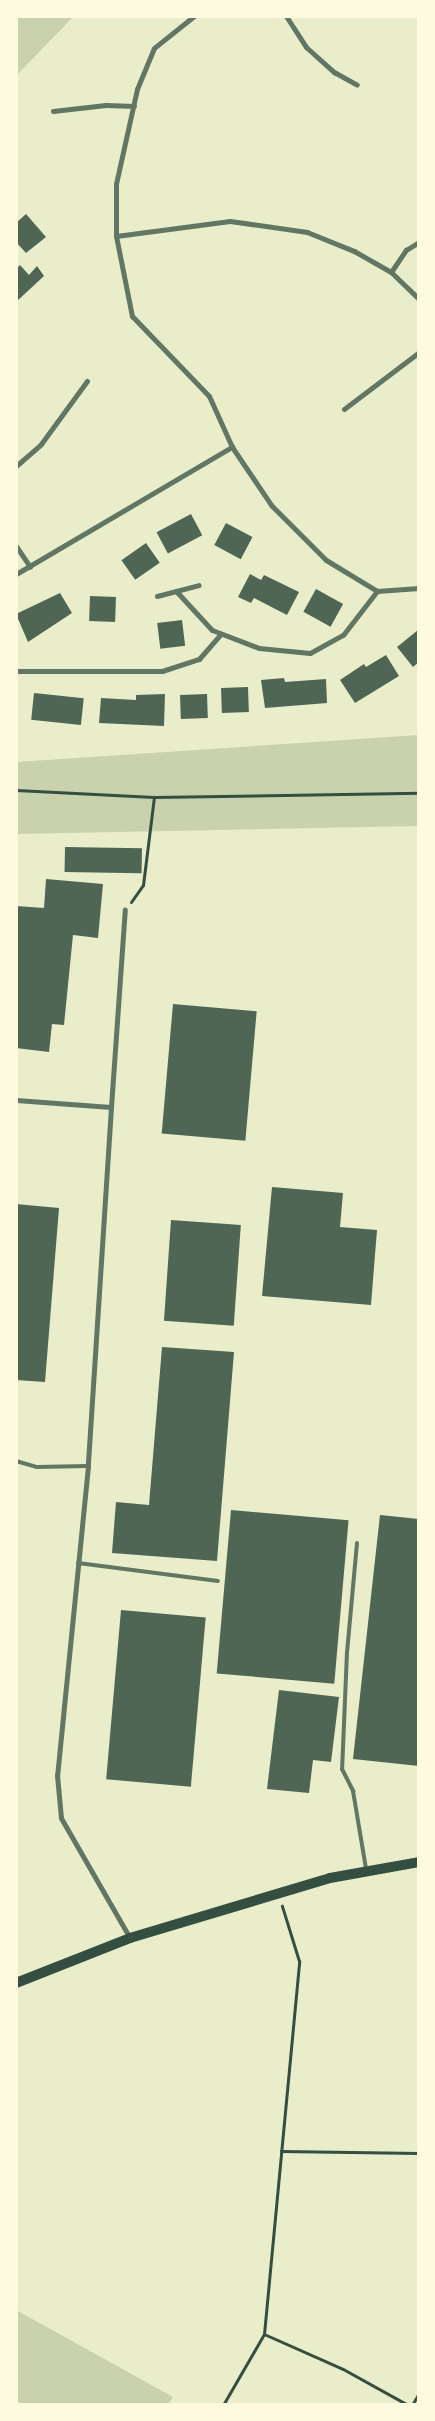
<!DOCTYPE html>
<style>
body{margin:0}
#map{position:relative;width:435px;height:2421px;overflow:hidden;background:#e9edc9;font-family:Inter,sans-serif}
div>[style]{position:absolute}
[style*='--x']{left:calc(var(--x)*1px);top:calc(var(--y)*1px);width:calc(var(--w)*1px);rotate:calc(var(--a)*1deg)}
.green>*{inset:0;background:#cad2ad}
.building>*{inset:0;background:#4f6655;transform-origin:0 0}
.path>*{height:3px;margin:-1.5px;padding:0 1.5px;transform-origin:1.5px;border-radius:1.5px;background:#344e41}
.service>*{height:4px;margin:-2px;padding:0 2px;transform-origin:2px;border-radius:2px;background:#617663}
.minor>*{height:5px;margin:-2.5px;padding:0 2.5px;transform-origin:2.5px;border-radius:2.5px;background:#617663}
.secondary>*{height:10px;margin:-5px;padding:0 5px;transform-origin:5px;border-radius:5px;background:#344e41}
span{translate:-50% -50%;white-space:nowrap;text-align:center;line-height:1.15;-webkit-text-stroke:5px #fefae0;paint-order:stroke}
.frame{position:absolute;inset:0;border:18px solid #fefae0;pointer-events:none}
</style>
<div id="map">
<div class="green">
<i style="clip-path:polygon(16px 16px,74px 16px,16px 76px)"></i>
<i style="clip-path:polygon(419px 735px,419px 826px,16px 834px,16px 762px)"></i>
<i style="clip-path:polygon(16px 2310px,173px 2397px,168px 2405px,16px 2405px)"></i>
</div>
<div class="building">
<i style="clip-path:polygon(26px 214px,46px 237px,26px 253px,16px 242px,16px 223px)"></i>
<i style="clip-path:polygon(20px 265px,29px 275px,37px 266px,44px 276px,16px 302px,16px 269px)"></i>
<i style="left:191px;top:514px;width:24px;height:39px;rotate:62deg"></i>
<i style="left:226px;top:523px;width:30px;height:25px;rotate:28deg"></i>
<i style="left:146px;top:543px;width:24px;height:30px;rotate:55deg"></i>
<i style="clip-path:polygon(250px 574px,261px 580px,264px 575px,299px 592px,287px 615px,254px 598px,251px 603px,238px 597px)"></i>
<i style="left:316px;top:589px;width:31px;height:26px;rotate:29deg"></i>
<i style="clip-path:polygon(60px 593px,72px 613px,28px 642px,16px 614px)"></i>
<i style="left:90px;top:596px;width:26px;height:25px;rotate:2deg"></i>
<i style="left:182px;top:620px;width:26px;height:25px;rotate:83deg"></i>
<i style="clip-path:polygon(418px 630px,419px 662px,413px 667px,397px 647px)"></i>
<i style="clip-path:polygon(386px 655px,399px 676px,355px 703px,340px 680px,364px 664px,366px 667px)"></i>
<i style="clip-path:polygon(284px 678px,285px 682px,326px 679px,327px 703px,265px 708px,261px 680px)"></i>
<i style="left:248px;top:687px;width:25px;height:27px;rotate:88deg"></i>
<i style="left:34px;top:693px;width:50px;height:27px;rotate:6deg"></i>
<i style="clip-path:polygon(165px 694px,164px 726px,99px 723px,101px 698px,136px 700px,136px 695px)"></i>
<i style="left:207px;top:694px;width:24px;height:27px;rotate:88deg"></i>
<i style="left:65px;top:847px;width:77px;height:25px;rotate:1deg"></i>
<i style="clip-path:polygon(46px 879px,103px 884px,98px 938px,73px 935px,64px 1025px,52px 1024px,49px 1052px,16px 1048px,16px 906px,44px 908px)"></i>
<i style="left:173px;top:1004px;width:84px;height:130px;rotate:5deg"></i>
<i style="clip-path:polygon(272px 1187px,343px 1193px,340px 1227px,377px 1230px,371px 1305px,262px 1296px)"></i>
<i style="clip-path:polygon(16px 1204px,59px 1208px,45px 1382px,16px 1380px)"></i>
<i style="left:171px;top:1220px;width:70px;height:101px;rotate:4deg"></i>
<i style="clip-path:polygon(162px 1347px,234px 1352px,217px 1561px,112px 1553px,116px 1502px,149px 1505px)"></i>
<i style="left:231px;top:1510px;width:118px;height:164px;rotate:5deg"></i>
<i style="clip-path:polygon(380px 1515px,419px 1519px,419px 1766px,353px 1759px)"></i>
<i style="left:121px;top:1610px;width:85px;height:170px;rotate:5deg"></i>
<i style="clip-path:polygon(279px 1690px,339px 1697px,331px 1762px,313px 1760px,309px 1793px,267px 1789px)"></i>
</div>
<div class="path">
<i style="--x:16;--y:790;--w:138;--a:2.9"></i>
<i style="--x:154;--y:797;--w:265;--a:-0.9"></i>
<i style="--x:131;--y:902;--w:21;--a:-55"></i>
<i style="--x:143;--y:885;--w:89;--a:-82.9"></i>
<i style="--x:281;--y:2151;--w:138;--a:0.8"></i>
<i style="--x:264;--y:2334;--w:86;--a:23.9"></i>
<i style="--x:343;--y:2369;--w:74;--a:29"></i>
<i style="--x:223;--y:2405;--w:82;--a:-60"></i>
<i style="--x:264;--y:2334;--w:375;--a:-84.6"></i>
<i style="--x:299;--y:1961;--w:58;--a:-107.2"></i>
<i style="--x:412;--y:2405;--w:14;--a:-60"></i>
</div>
<div class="service">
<i style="--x:16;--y:1461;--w:22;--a:16"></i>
<i style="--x:37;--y:1467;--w:51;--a:-1.1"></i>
<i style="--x:357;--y:1543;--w:109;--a:95.2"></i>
<i style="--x:347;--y:1652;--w:117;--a:92.4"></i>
<i style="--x:342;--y:1769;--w:25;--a:63"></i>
<i style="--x:353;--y:1791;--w:79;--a:80.5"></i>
<i style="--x:78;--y:1563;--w:141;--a:7.3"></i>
</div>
<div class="minor">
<i style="--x:194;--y:16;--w:51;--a:141.3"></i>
<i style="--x:154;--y:48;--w:44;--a:112.5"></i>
<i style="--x:137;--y:89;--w:97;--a:102.5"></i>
<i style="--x:116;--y:184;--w:52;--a:90"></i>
<i style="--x:116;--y:236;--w:82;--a:78.7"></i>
<i style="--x:132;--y:316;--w:111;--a:46.1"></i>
<i style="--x:209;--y:396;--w:56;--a:65.7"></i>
<i style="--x:232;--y:447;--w:71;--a:55.9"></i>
<i style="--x:272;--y:506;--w:76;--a:45"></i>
<i style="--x:326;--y:560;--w:60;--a:31.3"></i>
<i style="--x:377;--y:591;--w:42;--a:-4.1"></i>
<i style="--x:286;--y:16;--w:37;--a:57"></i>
<i style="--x:306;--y:47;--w:38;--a:42"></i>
<i style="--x:334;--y:72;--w:26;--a:29"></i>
<i style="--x:53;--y:111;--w:53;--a:-6.5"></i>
<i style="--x:106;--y:105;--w:28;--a:2"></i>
<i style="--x:116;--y:236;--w:115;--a:-7.5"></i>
<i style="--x:230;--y:221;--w:78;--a:8.1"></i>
<i style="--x:307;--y:232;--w:51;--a:22"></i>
<i style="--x:354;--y:251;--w:43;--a:29.6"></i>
<i style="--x:391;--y:272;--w:39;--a:44"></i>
<i style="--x:391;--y:272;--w:27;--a:-56"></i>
<i style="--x:406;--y:250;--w:15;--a:-32"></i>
<i style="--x:344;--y:409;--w:94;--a:-37.2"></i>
<i style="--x:16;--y:466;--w:33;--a:-41"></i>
<i style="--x:41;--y:444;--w:78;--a:-53.9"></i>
<i style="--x:16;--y:546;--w:25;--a:56"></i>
<i style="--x:16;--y:574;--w:251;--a:-30.5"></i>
<i style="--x:176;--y:591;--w:53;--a:47.3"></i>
<i style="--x:212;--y:630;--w:50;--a:21"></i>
<i style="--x:259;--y:648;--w:51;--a:5.6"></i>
<i style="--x:310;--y:653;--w:38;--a:-29"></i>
<i style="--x:343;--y:635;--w:56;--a:-52.3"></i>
<i style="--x:157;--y:596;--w:43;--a:-14.7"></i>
<i style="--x:16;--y:671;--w:146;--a:0"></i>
<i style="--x:162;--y:671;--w:39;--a:-18"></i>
<i style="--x:199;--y:659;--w:33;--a:-49"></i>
<i style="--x:16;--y:1100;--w:95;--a:4.2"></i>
<i style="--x:111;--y:1107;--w:360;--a:93.7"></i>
<i style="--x:88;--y:1466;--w:311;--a:95.7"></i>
<i style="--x:57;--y:1775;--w:43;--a:84.7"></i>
<i style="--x:61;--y:1818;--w:138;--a:60.1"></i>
<i style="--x:111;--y:1107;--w:198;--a:-86"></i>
</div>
<div class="secondary">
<i style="--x:16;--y:1983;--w:123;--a:-21.5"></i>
<i style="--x:130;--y:1938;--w:209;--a:-16.7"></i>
<i style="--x:330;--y:1878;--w:90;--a:-10.2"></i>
</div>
<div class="frame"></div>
</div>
